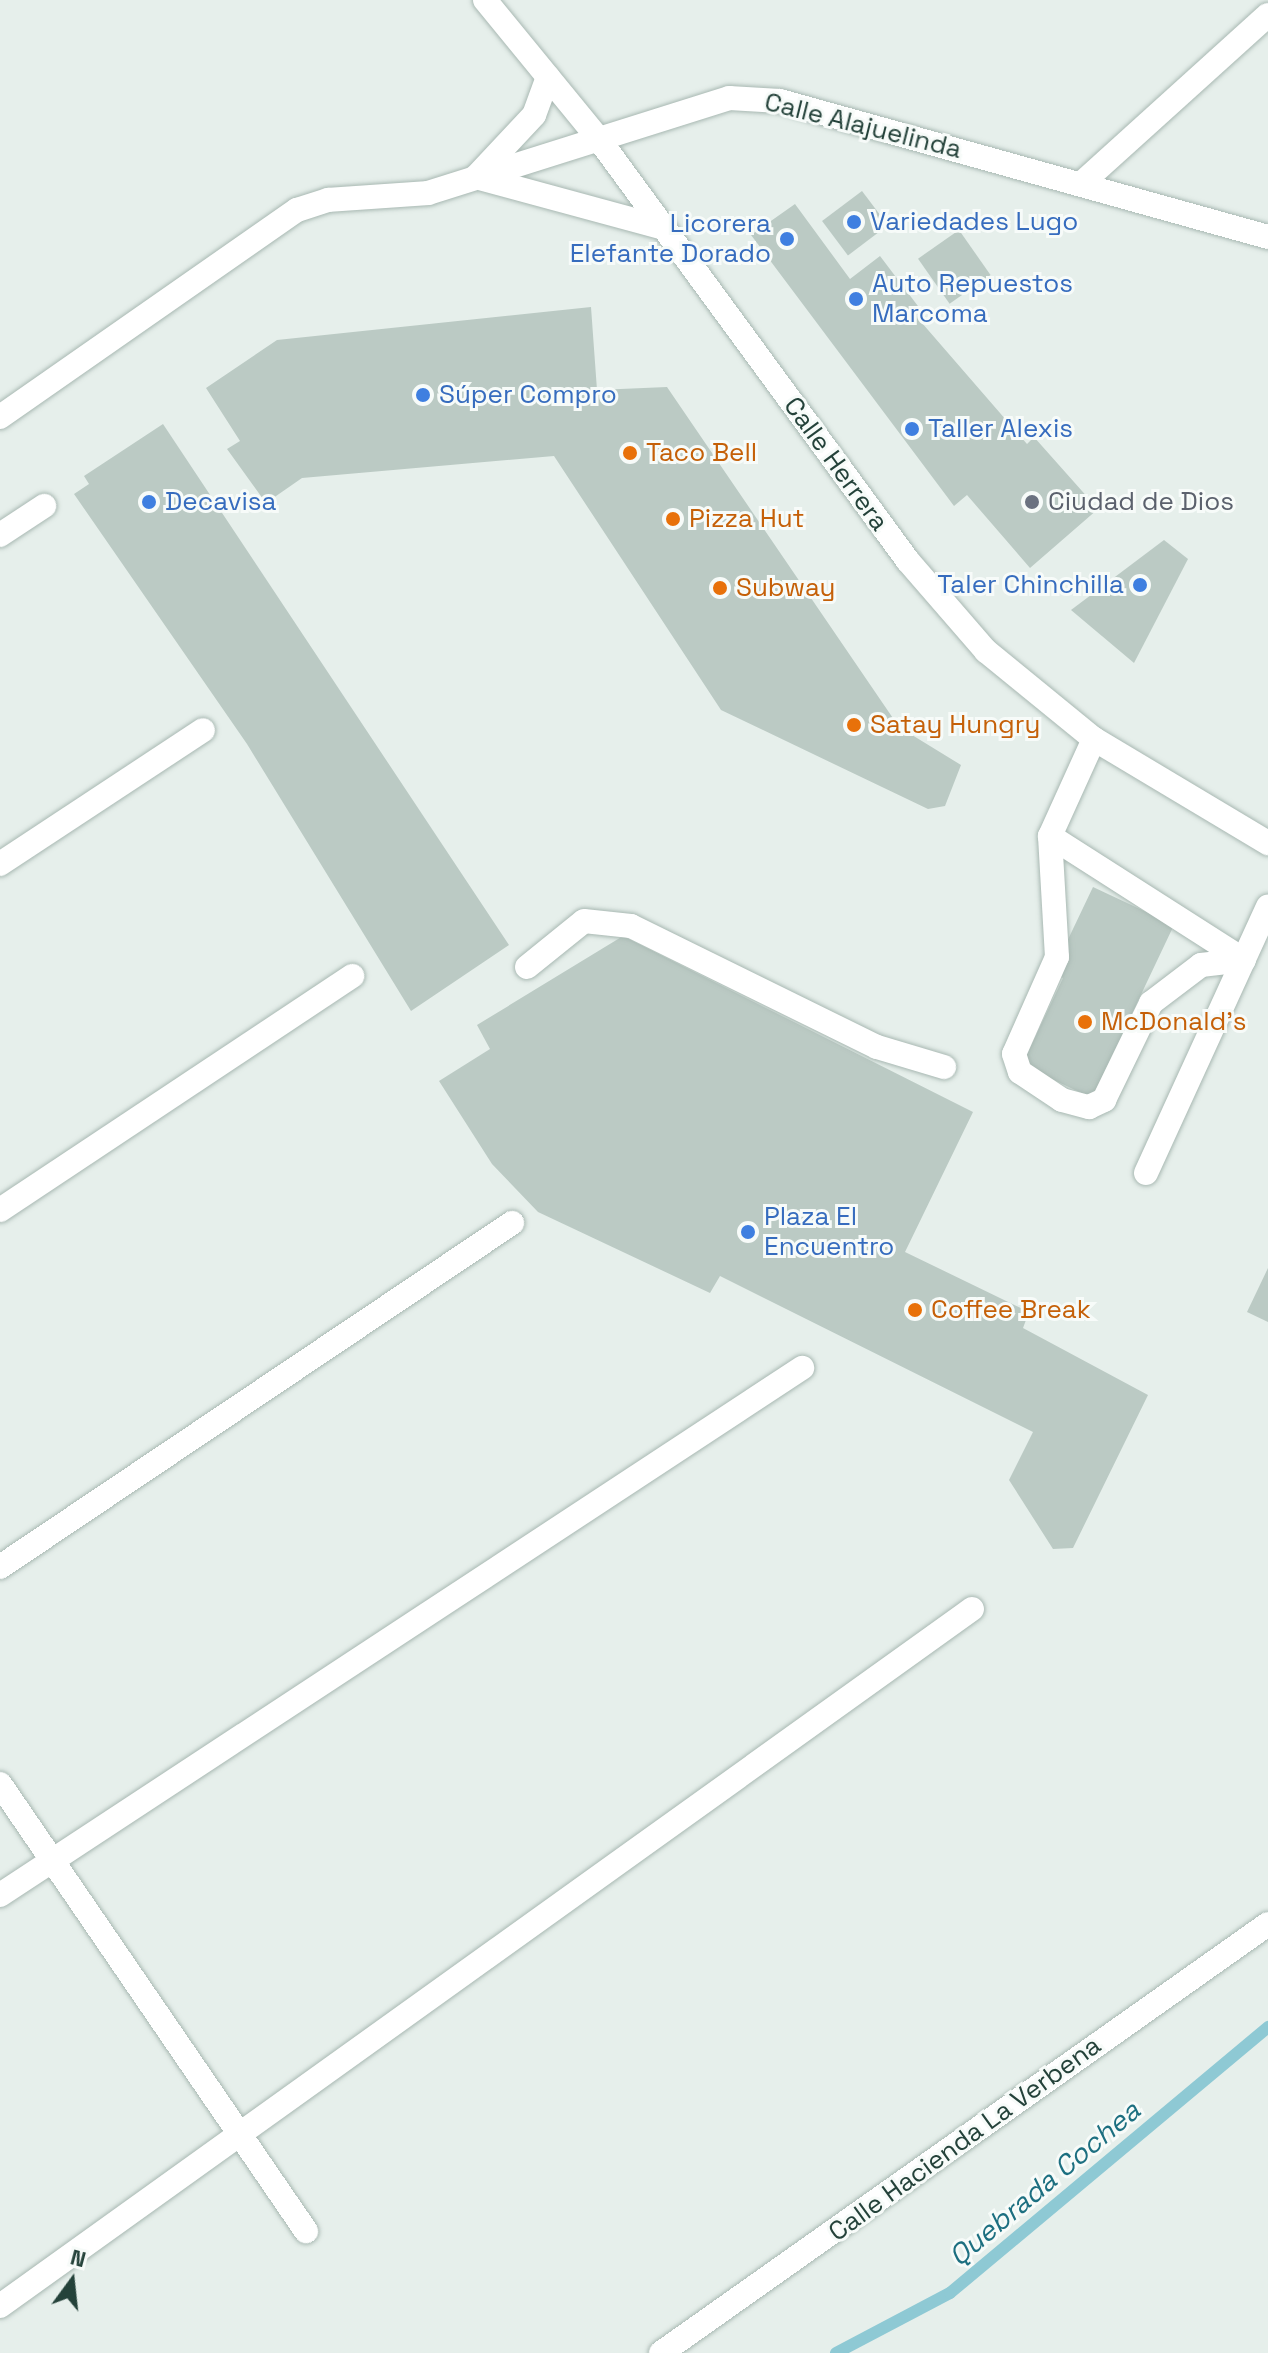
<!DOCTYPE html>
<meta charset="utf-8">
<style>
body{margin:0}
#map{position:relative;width:1268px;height:2353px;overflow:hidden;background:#e6efeb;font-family:"Space Grotesk",sans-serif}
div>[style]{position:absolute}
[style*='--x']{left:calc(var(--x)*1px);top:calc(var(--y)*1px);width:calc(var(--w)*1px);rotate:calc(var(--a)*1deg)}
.stream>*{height:12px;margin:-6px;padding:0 6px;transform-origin:6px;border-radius:6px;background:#8ec9d4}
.building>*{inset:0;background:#bbcac4;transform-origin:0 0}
.roads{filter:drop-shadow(0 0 2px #a8b8b2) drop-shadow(0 0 2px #a8b8b2)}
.service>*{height:24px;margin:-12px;padding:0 12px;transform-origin:12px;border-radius:12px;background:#fff}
.minor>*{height:24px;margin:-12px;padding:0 12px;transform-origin:12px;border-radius:12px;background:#fff}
.tertiary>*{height:24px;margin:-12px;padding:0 12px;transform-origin:12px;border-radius:12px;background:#fff}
.dots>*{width:22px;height:22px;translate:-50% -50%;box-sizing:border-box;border:4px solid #f7fbf9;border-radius:50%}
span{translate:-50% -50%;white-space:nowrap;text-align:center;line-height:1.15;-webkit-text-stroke:6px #f7fbf9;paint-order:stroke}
.street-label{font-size:26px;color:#24423a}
.shop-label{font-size:26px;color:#366cbe}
.left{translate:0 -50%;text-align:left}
.right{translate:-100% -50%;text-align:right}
.food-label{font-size:26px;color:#c56008}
.worship-label{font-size:26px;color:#5b616d}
.water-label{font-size:28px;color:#1c6f80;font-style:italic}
.north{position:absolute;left:32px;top:2241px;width:80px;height:80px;-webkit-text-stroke:6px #f7fbf9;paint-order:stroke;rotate:15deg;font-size:22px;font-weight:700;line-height:32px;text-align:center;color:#24423a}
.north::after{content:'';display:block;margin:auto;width:28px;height:36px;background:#24423a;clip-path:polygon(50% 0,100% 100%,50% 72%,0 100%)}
</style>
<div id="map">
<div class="stream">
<i style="--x:836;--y:2353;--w:129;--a:-27.8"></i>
<i style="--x:950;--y:2293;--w:415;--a:-39.9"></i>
</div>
<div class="building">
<i style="left:862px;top:191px;width:43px;height:50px;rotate:53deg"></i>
<i style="clip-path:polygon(795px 204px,850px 279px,880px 256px,927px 318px,922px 323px,1027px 444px,1034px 437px,1098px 509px,1030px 568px,967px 495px,954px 506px,751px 235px)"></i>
<i style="left:959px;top:230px;width:55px;height:50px;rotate:55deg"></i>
<i style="clip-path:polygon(591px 307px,597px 390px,667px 387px,899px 727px,961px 765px,945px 806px,928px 809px,721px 710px,554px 456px,302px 478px,266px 503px,227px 449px,240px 441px,206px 388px,277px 340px)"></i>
<i style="clip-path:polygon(163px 424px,509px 945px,411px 1011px,247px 744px,74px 494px,89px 484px,84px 476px)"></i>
<i style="clip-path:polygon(1164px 540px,1188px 559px,1134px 663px,1071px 610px)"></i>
<i style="clip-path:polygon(1093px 887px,1174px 925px,1092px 1098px,1022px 1065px,1063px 978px,1052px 973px)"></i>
<i style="clip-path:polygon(623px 936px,973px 1112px,905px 1252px,1029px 1312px,1023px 1328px,1148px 1395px,1073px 1548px,1053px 1549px,1009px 1480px,1033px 1432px,720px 1276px,710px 1293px,538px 1212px,492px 1164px,439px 1081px,490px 1049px,477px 1025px)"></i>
<i style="clip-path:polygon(1268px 1268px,1268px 1322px,1247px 1312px)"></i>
</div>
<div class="roads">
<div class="service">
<i style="--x:1094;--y:739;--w:107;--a:114.4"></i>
<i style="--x:1050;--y:836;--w:121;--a:86.7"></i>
<i style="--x:1057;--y:957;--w:106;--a:113.9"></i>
<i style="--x:1014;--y:1054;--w:19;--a:72"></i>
<i style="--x:1020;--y:1072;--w:50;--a:33.7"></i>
<i style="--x:1062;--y:1100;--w:28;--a:15"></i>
<i style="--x:1089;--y:1107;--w:17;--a:-25"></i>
<i style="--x:1104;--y:1100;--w:108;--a:-64.1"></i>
<i style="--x:1151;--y:1003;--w:63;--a:-37.2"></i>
<i style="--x:1201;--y:965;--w:43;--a:-6.6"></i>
<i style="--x:1050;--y:836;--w:230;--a:32.6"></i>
<i style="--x:527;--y:967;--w:73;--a:-38.9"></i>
<i style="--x:584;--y:921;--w:47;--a:6.1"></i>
<i style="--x:631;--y:926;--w:274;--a:26.2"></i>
<i style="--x:877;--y:1047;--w:70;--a:16.6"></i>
<i style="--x:1146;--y:1173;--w:293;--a:-65.4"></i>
</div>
<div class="minor">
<i style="--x:1083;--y:182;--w:249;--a:-42.1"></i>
<i style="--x:0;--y:417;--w:362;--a:-34.9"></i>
<i style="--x:297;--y:210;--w:33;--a:-18"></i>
<i style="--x:328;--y:200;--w:100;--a:-4"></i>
<i style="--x:428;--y:193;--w:316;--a:-17.5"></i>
<i style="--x:729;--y:98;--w:51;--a:3.4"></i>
<i style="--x:780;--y:101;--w:507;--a:15.57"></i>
<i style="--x:0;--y:535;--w:53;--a:-33.4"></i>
<i style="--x:0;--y:864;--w:243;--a:-33.4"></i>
<i style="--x:0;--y:1210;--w:423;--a:-33.6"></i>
<i style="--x:0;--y:1567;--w:617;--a:-33.9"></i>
<i style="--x:0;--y:1784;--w:542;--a:55.61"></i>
<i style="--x:0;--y:1895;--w:960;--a:-33.31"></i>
<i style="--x:0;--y:2306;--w:1196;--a:-35.64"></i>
<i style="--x:661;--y:2353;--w:743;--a:-35.25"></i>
</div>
<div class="tertiary">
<i style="--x:485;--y:0;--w:178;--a:50.7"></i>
<i style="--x:598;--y:138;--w:524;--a:53.76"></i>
<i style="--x:908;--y:561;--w:119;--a:49.1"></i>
<i style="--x:986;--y:651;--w:139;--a:39.2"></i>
<i style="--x:1094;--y:739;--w:203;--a:30.9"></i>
<i style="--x:548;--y:77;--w:40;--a:110.2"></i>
<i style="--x:534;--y:115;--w:85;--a:133.1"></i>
<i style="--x:476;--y:177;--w:195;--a:15.2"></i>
</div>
</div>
<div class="dots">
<i style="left:854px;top:222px;background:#3f7fe0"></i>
<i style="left:787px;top:239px;background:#3f7fe0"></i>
<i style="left:856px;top:299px;background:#3f7fe0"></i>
<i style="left:423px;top:395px;background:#3f7fe0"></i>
<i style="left:912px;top:429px;background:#3f7fe0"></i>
<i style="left:630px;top:453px;background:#e8710a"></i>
<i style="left:149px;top:502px;background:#3f7fe0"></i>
<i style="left:1032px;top:502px;background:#6b7280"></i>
<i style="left:673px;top:519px;background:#e8710a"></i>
<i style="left:1140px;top:585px;background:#3f7fe0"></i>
<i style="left:720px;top:588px;background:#e8710a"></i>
<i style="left:854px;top:725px;background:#e8710a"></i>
<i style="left:1085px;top:1022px;background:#e8710a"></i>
<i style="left:748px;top:1232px;background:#3f7fe0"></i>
<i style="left:915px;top:1310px;background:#e8710a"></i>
</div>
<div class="street-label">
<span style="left:863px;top:126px;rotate:14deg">Calle Alajuelinda</span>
<span style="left:836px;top:464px;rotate:54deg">Calle Herrera</span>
<span style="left:965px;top:2139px;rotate:-36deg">Calle Hacienda La Verbena</span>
</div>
<div class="shop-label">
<span class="left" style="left:870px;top:222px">Variedades Lugo</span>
<span class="right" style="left:771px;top:239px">Licorera<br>Elefante Dorado</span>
<span class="left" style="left:872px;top:299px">Auto Repuestos<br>Marcoma</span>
<span class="left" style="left:439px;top:395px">Súper Compro</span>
<span class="left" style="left:928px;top:429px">Taller Alexis</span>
<span class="left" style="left:165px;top:502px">Decavisa</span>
<span class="right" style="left:1124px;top:585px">Taler Chinchilla</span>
<span class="left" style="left:764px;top:1232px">Plaza El<br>Encuentro</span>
</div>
<div class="food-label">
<span class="left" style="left:646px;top:453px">Taco Bell</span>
<span class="left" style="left:689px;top:519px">Pizza Hut</span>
<span class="left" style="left:736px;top:588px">Subway</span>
<span class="left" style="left:870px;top:725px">Satay Hungry</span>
<span class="left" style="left:1101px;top:1022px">McDonald's</span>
<span class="left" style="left:931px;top:1310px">Coffee Break</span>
</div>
<div class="worship-label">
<span class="left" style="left:1048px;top:502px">Ciudad de Dios</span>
</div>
<div class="water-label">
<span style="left:1044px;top:2183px;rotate:-40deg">Quebrada Cochea</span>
</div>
<div class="north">N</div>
</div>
